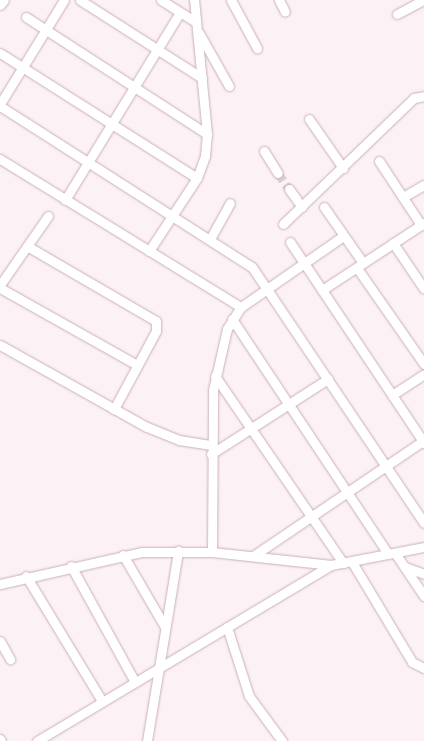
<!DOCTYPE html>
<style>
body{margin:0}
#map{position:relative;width:424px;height:741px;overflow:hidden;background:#fcf1f5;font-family:Commissioner,sans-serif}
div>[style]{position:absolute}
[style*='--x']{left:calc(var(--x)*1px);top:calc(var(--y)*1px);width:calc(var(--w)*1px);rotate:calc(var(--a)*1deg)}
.minor-tunnel>*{height:9px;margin-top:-4.5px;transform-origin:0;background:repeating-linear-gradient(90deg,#dbd0d4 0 9px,transparent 0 13.5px)}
.roads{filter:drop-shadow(0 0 1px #c9b0b9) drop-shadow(0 0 1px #c9b0b9)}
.minor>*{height:9px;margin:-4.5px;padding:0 4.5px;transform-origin:4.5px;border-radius:4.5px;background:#fff}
span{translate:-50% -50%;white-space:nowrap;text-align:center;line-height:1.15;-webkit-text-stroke:4px #fff;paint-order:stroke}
</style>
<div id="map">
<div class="minor-tunnel">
<i style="--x:278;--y:173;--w:19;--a:55"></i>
</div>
<div class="roads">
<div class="minor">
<i style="--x:80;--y:0;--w:145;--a:32.6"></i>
<i style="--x:161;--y:0;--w:41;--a:32.2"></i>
<i style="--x:231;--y:0;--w:55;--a:61.6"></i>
<i style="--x:279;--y:0;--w:13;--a:63"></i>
<i style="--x:0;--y:5;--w:6;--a:-51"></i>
<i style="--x:397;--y:14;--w:30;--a:-28"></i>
<i style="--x:26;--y:17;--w:216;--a:32.9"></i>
<i style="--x:199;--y:33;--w:61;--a:60.5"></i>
<i style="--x:0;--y:53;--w:233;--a:32.4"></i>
<i style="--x:0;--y:104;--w:122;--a:-58.4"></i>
<i style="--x:0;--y:106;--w:299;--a:32.6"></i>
<i style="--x:252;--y:267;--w:308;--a:56.1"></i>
<i style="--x:309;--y:119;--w:60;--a:55.2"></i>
<i style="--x:264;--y:151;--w:26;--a:58"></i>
<i style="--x:0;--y:159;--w:283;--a:31.6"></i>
<i style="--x:379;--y:161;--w:77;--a:56.7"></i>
<i style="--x:289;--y:189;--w:22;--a:54"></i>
<i style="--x:403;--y:197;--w:24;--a:-30"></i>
<i style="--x:65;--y:200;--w:220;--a:-58.5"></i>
<i style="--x:324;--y:207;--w:68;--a:55.1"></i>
<i style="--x:283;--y:224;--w:182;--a:-43.9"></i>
<i style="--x:414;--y:98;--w:10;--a:-11"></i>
<i style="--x:210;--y:239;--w:41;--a:-60.9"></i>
<i style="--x:290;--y:242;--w:242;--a:56.3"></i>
<i style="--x:393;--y:243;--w:55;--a:56"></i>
<i style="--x:27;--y:246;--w:149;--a:30.2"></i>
<i style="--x:156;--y:321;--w:10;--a:90"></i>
<i style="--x:156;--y:331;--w:89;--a:118.3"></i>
<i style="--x:149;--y:251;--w:87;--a:-56.7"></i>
<i style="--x:197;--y:178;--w:23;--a:-70"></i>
<i style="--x:205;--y:156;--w:22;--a:-85"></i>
<i style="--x:207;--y:134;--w:135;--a:-95.5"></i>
<i style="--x:357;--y:268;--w:117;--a:55.1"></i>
<i style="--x:0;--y:285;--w:84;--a:-55.2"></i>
<i style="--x:0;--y:288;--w:157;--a:29.3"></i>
<i style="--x:322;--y:290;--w:122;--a:-33.3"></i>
<i style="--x:232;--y:319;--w:282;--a:56.4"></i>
<i style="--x:0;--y:345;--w:168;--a:29.2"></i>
<i style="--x:147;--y:427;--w:35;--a:22"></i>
<i style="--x:179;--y:440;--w:33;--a:9"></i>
<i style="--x:215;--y:376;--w:227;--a:55.6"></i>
<i style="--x:392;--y:395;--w:38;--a:-33"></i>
<i style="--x:211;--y:454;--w:139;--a:-32.7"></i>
<i style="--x:212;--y:552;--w:162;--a:-89.6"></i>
<i style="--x:213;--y:390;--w:63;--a:-77.1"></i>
<i style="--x:227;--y:329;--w:26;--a:-58"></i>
<i style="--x:241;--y:307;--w:124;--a:-34.8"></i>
<i style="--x:395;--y:553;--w:52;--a:56"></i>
<i style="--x:123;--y:555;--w:83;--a:59.7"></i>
<i style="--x:253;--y:556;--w:205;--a:-34.1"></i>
<i style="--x:352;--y:562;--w:117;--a:59"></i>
<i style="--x:412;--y:662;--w:13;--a:27"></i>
<i style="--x:71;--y:566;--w:132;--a:61.1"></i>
<i style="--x:405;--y:567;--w:20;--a:20"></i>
<i style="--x:26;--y:576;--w:146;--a:58.7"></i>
<i style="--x:0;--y:584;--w:146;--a:-12.7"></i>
<i style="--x:142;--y:552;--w:70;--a:0"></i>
<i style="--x:212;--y:552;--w:120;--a:6.2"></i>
<i style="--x:331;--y:565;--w:95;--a:-11"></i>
<i style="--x:227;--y:627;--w:72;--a:72.3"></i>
<i style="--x:249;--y:696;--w:56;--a:53.7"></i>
<i style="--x:0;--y:641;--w:21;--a:61"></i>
<i style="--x:0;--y:739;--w:2;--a:63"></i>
<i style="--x:37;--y:741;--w:343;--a:-30.9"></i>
<i style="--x:147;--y:741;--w:193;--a:-80.7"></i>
</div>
</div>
</div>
